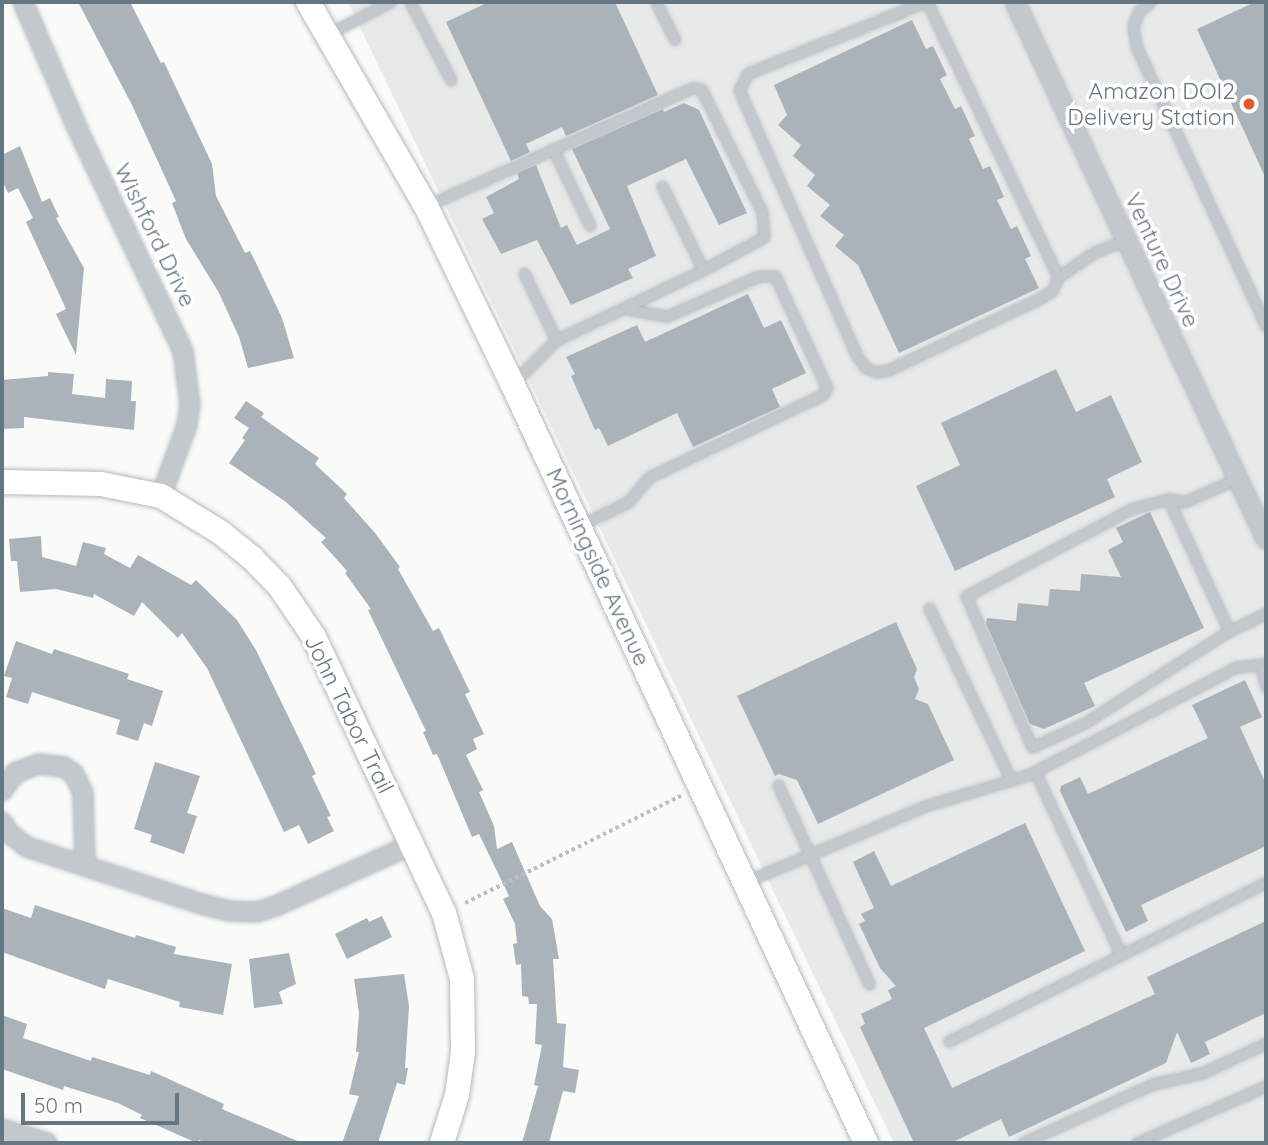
<!DOCTYPE html>
<style>
body{margin:0}
#map{position:relative;width:1268px;height:1145px;overflow:hidden;background:#fafaf8;font-family:Quicksand,sans-serif}
div>[style]{position:absolute}
[style*='--x']{left:calc(var(--x)*1px);top:calc(var(--y)*1px);width:calc(var(--w)*1px);rotate:calc(var(--a)*1deg)}
.built>*{inset:0;background:#e8e9e9}
.building>*{inset:0;background:#aab3b9}
.path>*{height:3.5px;margin-top:-1.75px;transform-origin:0;background:repeating-linear-gradient(90deg,#bbbfc2 0 3.5px,transparent 0 7px)}
.roads{filter:drop-shadow(0 0 2px #b3babf) drop-shadow(0 0 2px #b3babf)}
.lane>*{height:9px;margin:-4.5px;padding:0 4.5px;transform-origin:4.5px;border-radius:4.5px;background:#c3c8cc}
.street>*{height:18px;margin:-9px;padding:0 9px;transform-origin:9px;border-radius:9px;background:#c3c8cc}
.secondary>*{height:24px;margin:-12px;padding:0 12px;transform-origin:12px;border-radius:12px;background:#fff}
.dots>*{width:19px;height:19px;translate:-50% -50%;box-sizing:border-box;border:4px solid #fff;border-radius:50%}
span{translate:-50% -50%;white-space:nowrap;text-align:center;line-height:1.15;-webkit-text-stroke:7px #fff;paint-order:stroke}
.poi-label{font-size:23px;color:#657683}
.right{translate:-100% -50%;text-align:right}
.street-label{font-size:23px;color:#657683}
.frame{position:absolute;inset:0;border:4px solid #657683;pointer-events:none}
.scale{position:absolute;left:21px;top:1093px;width:158px;height:32px;box-sizing:border-box;border:4px solid #657683;border-top:0;padding-left:9px;font-size:21px;line-height:24px;white-space:nowrap;color:#657683;-webkit-text-stroke:5px #fff;paint-order:stroke}
</style>
<div id="map">
<div class="built">
<i style="clip-path:polygon(348px 2px,1266px 2px,1266px 1143px,894px 1143px)"></i>
</div>
<div class="building">
<i style="clip-path:polygon(78px 2px,130px 2px,161px 63px,164px 62px,212px 164px,216px 196px,245px 253px,250px 251px,255px 261px,282px 318px,294px 358px,248px 368px,239px 337px,219px 293px,186px 239px,172px 203px,176px 201px,132px 105px)"></i>
<i style="clip-path:polygon(489px 2px,615px 2px,658px 95px,566px 136px,562px 127px,526px 144px,530px 152px,511px 161px,446px 22px)"></i>
<i style="clip-path:polygon(1255px 2px,1266px 2px,1266px 179px,1197px 29px)"></i>
<i style="clip-path:polygon(912px 20px,926px 49px,933px 46px,947px 75px,940px 79px,955px 109px,961px 106px,975px 136px,969px 139px,983px 169px,990px 166px,1004px 197px,997px 200px,1011px 229px,1017px 226px,1031px 256px,1025px 259px,1039px 288px,899px 353px,858px 265px,835px 246px,844px 235px,820px 216px,830px 205px,807px 186px,815px 175px,793px 156px,801px 145px,778px 125px,787px 115px,774px 85px)"></i>
<i style="clip-path:polygon(684px 103px,699px 110px,747px 213px,719px 225px,686px 159px,627px 186px,656px 256px,628px 269px,633px 278px,571px 305px,537px 240px,501px 254px,482px 219px,494px 213px,486px 197px,519px 179px,517px 173px,536px 165px,561px 228px,567px 225px,577px 245px,610px 229px,572px 149px,663px 109px,664px 112px)"></i>
<i style="clip-path:polygon(20px 146px,42px 202px,50px 198px,59px 217px,56px 218px,84px 268px,76px 355px,56px 314px,66px 309px,26px 222px,33px 218px,18px 188px,8px 193px,2px 180px,2px 155px)"></i>
<i style="clip-path:polygon(748px 294px,764px 328px,781px 320px,806px 373px,772px 389px,780px 407px,693px 447px,677px 413px,608px 446px,599px 428px,595px 430px,571px 376px,575px 374px,566px 357px,637px 325px,645px 342px)"></i>
<i style="clip-path:polygon(1056px 369px,1076px 412px,1111px 395px,1142px 462px,1107px 479px,1115px 497px,955px 571px,916px 486px,960px 465px,941px 423px)"></i>
<i style="clip-path:polygon(48px 372px,74px 374px,72px 394px,105px 398px,106px 379px,132px 381px,131px 401px,136px 401px,134px 430px,24px 417px,24px 428px,2px 429px,2px 380px,48px 376px)"></i>
<i style="clip-path:polygon(246px 401px,264px 413px,261px 417px,319px 458px,315px 464px,347px 494px,344px 498px,375px 533px,400px 567px,398px 569px,433px 631px,439px 628px,470px 692px,465px 694px,484px 734px,473px 739px,477px 749px,466px 755px,483px 790px,479px 792px,494px 826px,497px 849px,512px 842px,540px 906px,552px 919px,559px 959px,553px 959px,557px 1023px,566px 1024px,563px 1067px,579px 1070px,575px 1093px,563px 1091px,549px 1143px,522px 1143px,538px 1086px,534px 1085px,542px 1045px,535px 1044px,537px 1004px,529px 1004px,528px 997px,522px 996px,521px 964px,516px 965px,513px 944px,517px 943px,515px 924px,503px 899px,509px 896px,479px 834px,472px 837px,437px 754px,433px 755px,423px 732px,426px 731px,368px 610px,371px 609px,345px 573px,347px 571px,321px 542px,326px 538px,286px 502px,229px 463px,245px 440px,242px 438px,249px 428px,234px 418px)"></i>
<i style="clip-path:polygon(1150px 512px,1204px 628px,1084px 683px,1095px 706px,1044px 729px,1030px 724px,986px 624px,987px 618px,1016px 621px,1018px 603px,1048px 606px,1050px 589px,1080px 591px,1081px 574px,1121px 577px,1108px 550px,1123px 542px,1116px 528px)"></i>
<i style="clip-path:polygon(41px 536px,42px 557px,76px 566px,83px 542px,106px 548px,104px 554px,130px 568px,138px 555px,191px 585px,196px 580px,237px 620px,256px 650px,306px 753px,316px 774px,312px 776px,331px 816px,327px 817px,334px 831px,308px 844px,299px 825px,284px 832px,207px 668px,182px 633px,178px 638px,142px 602px,134px 616px,94px 594px,93px 598px,56px 589px,20px 592px,17px 561px,11px 561px,9px 539px)"></i>
<i style="clip-path:polygon(896px 622px,917px 669px,914px 677px,919px 689px,915px 699px,928px 704px,954px 760px,818px 824px,797px 780px,779px 774px,775px 776px,737px 696px)"></i>
<i style="clip-path:polygon(16px 641px,52px 654px,54px 649px,129px 674px,127px 679px,163px 691px,152px 726px,144px 723px,138px 741px,116px 734px,120px 720px,32px 692px,28px 704px,6px 697px,12px 678px,4px 676px)"></i>
<i style="clip-path:polygon(1245px 680px,1262px 717px,1240px 727px,1266px 784px,1266px 846px,1141px 905px,1148px 921px,1126px 932px,1060px 791px,1061px 786px,1080px 777px,1088px 794px,1208px 738px,1192px 705px)"></i>
<i style="clip-path:polygon(155px 762px,200px 776px,187px 813px,197px 816px,184px 854px,150px 842px,152px 835px,134px 829px)"></i>
<i style="clip-path:polygon(1025px 823px,1085px 951px,924px 1028px,952px 1088px,1155px 994px,1147px 977px,1266px 921px,1266px 1013px,1205px 1042px,1210px 1054px,1191px 1063px,1177px 1032px,1166px 1063px,1009px 1137px,1001px 1119px,951px 1143px,914px 1143px,860px 1027px,865px 1024px,861px 1014px,892px 999px,888px 990px,896px 986px,880px 968px,859px 924px,865px 921px,861px 914px,874px 908px,853px 862px,874px 851px,891px 886px)"></i>
<i style="clip-path:polygon(35px 905px,135px 938px,136px 935px,176px 947px,174px 954px,232px 964px,223px 1015px,179px 1007px,180px 1002px,108px 979px,105px 989px,2px 952px,2px 908px,31px 918px)"></i>
<i style="clip-path:polygon(382px 916px,392px 937px,347px 959px,335px 934px,367px 918px,369px 922px)"></i>
<i style="clip-path:polygon(289px 953px,296px 984px,279px 992px,283px 1004px,254px 1008px,249px 959px)"></i>
<i style="clip-path:polygon(404px 974px,409px 1006px,405px 1068px,408px 1068px,405px 1085px,397px 1083px,378px 1143px,342px 1143px,359px 1096px,349px 1094px,359px 1052px,356px 1052px,359px 1013px,354px 979px)"></i>
<i style="clip-path:polygon(2px 1015px,27px 1024px,23px 1038px,91px 1061px,92px 1057px,150px 1075px,151px 1071px,224px 1104px,222px 1109px,302px 1143px,206px 1143px,199px 1140px,197px 1143px,140px 1118px,142px 1115px,118px 1103px,64px 1086px,63px 1090px,2px 1069px)"></i>
</div>
<div class="path">
<i style="--x:465;--y:903;--w:241;--a:-26.4"></i>
</div>
<div class="roads">
<div class="lane">
<i style="--x:410;--y:2;--w:88;--a:62.3"></i>
<i style="--x:656;--y:2;--w:42;--a:63.4"></i>
<i style="--x:925;--y:2;--w:191;--a:158.1"></i>
<i style="--x:748;--y:73;--w:19;--a:118"></i>
<i style="--x:739;--y:90;--w:291;--a:66.1"></i>
<i style="--x:857;--y:356;--w:14;--a:54"></i>
<i style="--x:865;--y:367;--w:12;--a:24"></i>
<i style="--x:876;--y:372;--w:12;--a:-9"></i>
<i style="--x:888;--y:370;--w:166;--a:-25.3"></i>
<i style="--x:1038;--y:299;--w:16;--a:-30"></i>
<i style="--x:1052;--y:291;--w:15;--a:-67"></i>
<i style="--x:1058;--y:277;--w:42;--a:-34.4"></i>
<i style="--x:1093;--y:253;--w:35;--a:-22"></i>
<i style="--x:927;--y:2;--w:305;--a:64.5"></i>
<i style="--x:1150;--y:2;--w:14;--a:141"></i>
<i style="--x:1139;--y:11;--w:16;--a:112"></i>
<i style="--x:1133;--y:26;--w:20;--a:81"></i>
<i style="--x:1136;--y:46;--w:309;--a:65.1"></i>
<i style="--x:330;--y:33;--w:68;--a:-27.3"></i>
<i style="--x:553;--y:149;--w:85;--a:64.3"></i>
<i style="--x:662;--y:186;--w:93;--a:64"></i>
<i style="--x:428;--y:205;--w:289;--a:-23.9"></i>
<i style="--x:692;--y:88;--w:9;--a:6"></i>
<i style="--x:701;--y:89;--w:137;--a:63.6"></i>
<i style="--x:762;--y:212;--w:25;--a:85"></i>
<i style="--x:764;--y:237;--w:69;--a:151.6"></i>
<i style="--x:703;--y:270;--w:163;--a:154.5"></i>
<i style="--x:556;--y:340;--w:59;--a:135"></i>
<i style="--x:524;--y:273;--w:74;--a:64.5"></i>
<i style="--x:1238;--y:478;--w:59;--a:156"></i>
<i style="--x:1184;--y:502;--w:16;--a:-169"></i>
<i style="--x:1168;--y:499;--w:38;--a:165"></i>
<i style="--x:1131;--y:509;--w:187;--a:152.2"></i>
<i style="--x:966;--y:596;--w:165;--a:66.4"></i>
<i style="--x:1032;--y:747;--w:56;--a:-24.3"></i>
<i style="--x:1083;--y:724;--w:173;--a:-32.5"></i>
<i style="--x:1229;--y:631;--w:41;--a:-25.9"></i>
<i style="--x:1168;--y:499;--w:145;--a:65.2"></i>
<i style="--x:580;--y:525;--w:53;--a:-25.6"></i>
<i style="--x:628;--y:502;--w:33;--a:-50"></i>
<i style="--x:649;--y:477;--w:191;--a:-25.4"></i>
<i style="--x:822;--y:395;--w:9;--a:-54"></i>
<i style="--x:827;--y:388;--w:123;--a:-114.9"></i>
<i style="--x:775;--y:276;--w:16;--a:180"></i>
<i style="--x:759;--y:276;--w:100;--a:156.5"></i>
<i style="--x:667;--y:316;--w:42;--a:-170.3"></i>
<i style="--x:929;--y:608;--w:191;--a:64.5"></i>
<i style="--x:1260;--y:664;--w:24;--a:75"></i>
<i style="--x:1035;--y:772;--w:202;--a:64.8"></i>
<i style="--x:778;--y:785;--w:219;--a:65.4"></i>
<i style="--x:747;--y:881;--w:193;--a:-22.8"></i>
<i style="--x:925;--y:806;--w:108;--a:-16.8"></i>
<i style="--x:1028;--y:775;--w:234;--a:-27.4"></i>
<i style="--x:1236;--y:667;--w:30;--a:-6"></i>
<i style="--x:949;--y:1041;--w:355;--a:-26.6"></i>
<i style="--x:1022;--y:1143;--w:144;--a:-24.2"></i>
<i style="--x:1153;--y:1084;--w:50;--a:-12.7"></i>
<i style="--x:1202;--y:1073;--w:71;--a:-25.1"></i>
<i style="--x:1136;--y:1143;--w:142;--a:-23.7"></i>
</div>
<div class="street">
<i style="--x:23;--y:2;--w:139;--a:66.7"></i>
<i style="--x:78;--y:130;--w:245;--a:64.6"></i>
<i style="--x:183;--y:351;--w:54;--a:82.6"></i>
<i style="--x:190;--y:405;--w:20;--a:99"></i>
<i style="--x:187;--y:425;--w:76;--a:110.1"></i>
<i style="--x:1015;--y:2;--w:593;--a:64.95"></i>
<i style="--x:2;--y:791;--w:22;--a:-54"></i>
<i style="--x:15;--y:773;--w:26;--a:-21"></i>
<i style="--x:39;--y:764;--w:25;--a:7"></i>
<i style="--x:64;--y:767;--w:12;--a:35"></i>
<i style="--x:74;--y:774;--w:21;--a:65"></i>
<i style="--x:83;--y:793;--w:73;--a:88.4"></i>
<i style="--x:2;--y:822;--w:13;--a:58"></i>
<i style="--x:9;--y:833;--w:23;--a:38"></i>
<i style="--x:27;--y:847;--w:183;--a:18.1"></i>
<i style="--x:201;--y:904;--w:29;--a:14"></i>
<i style="--x:229;--y:911;--w:28;--a:2"></i>
<i style="--x:257;--y:912;--w:22;--a:-18"></i>
<i style="--x:278;--y:905;--w:148;--a:-24.3"></i>
<i style="--x:2;--y:1129;--w:47;--a:17.3"></i>
</div>
<div class="secondary">
<i style="--x:308;--y:2;--w:236;--a:60"></i>
<i style="--x:426;--y:206;--w:197;--a:64.1"></i>
<i style="--x:512;--y:383;--w:838;--a:65.02"></i>
<i style="--x:2;--y:482;--w:99;--a:1.2"></i>
<i style="--x:101;--y:484;--w:61;--a:11.3"></i>
<i style="--x:161;--y:496;--w:69;--a:31.4"></i>
<i style="--x:220;--y:532;--w:41;--a:39.1"></i>
<i style="--x:252;--y:558;--w:40;--a:46"></i>
<i style="--x:280;--y:587;--w:60;--a:55.8"></i>
<i style="--x:314;--y:637;--w:305;--a:64.8"></i>
<i style="--x:444;--y:913;--w:68;--a:74.7"></i>
<i style="--x:462;--y:979;--w:73;--a:89.2"></i>
<i style="--x:463;--y:1052;--w:43;--a:97.9"></i>
<i style="--x:457;--y:1095;--w:50;--a:107.4"></i>
</div>
</div>
<div class="dots">
<i style="left:1249px;top:104px;background:#e4572e"></i>
</div>
<div class="poi-label">
<span class="right" style="left:1235px;top:104px">Amazon DOI2<br>Delivery Station</span>
</div>
<div class="street-label">
<span style="left:155px;top:235px;rotate:64deg">Wishford Drive</span>
<span style="left:1162px;top:260px;rotate:65deg">Venture Drive</span>
<span style="left:598px;top:567px;rotate:65deg">Morningside Avenue</span>
<span style="left:349px;top:714px;rotate:64deg">John Tabor Trail</span>
</div>
<div class="frame"></div>
<div class="scale">50 m</div>
</div>
